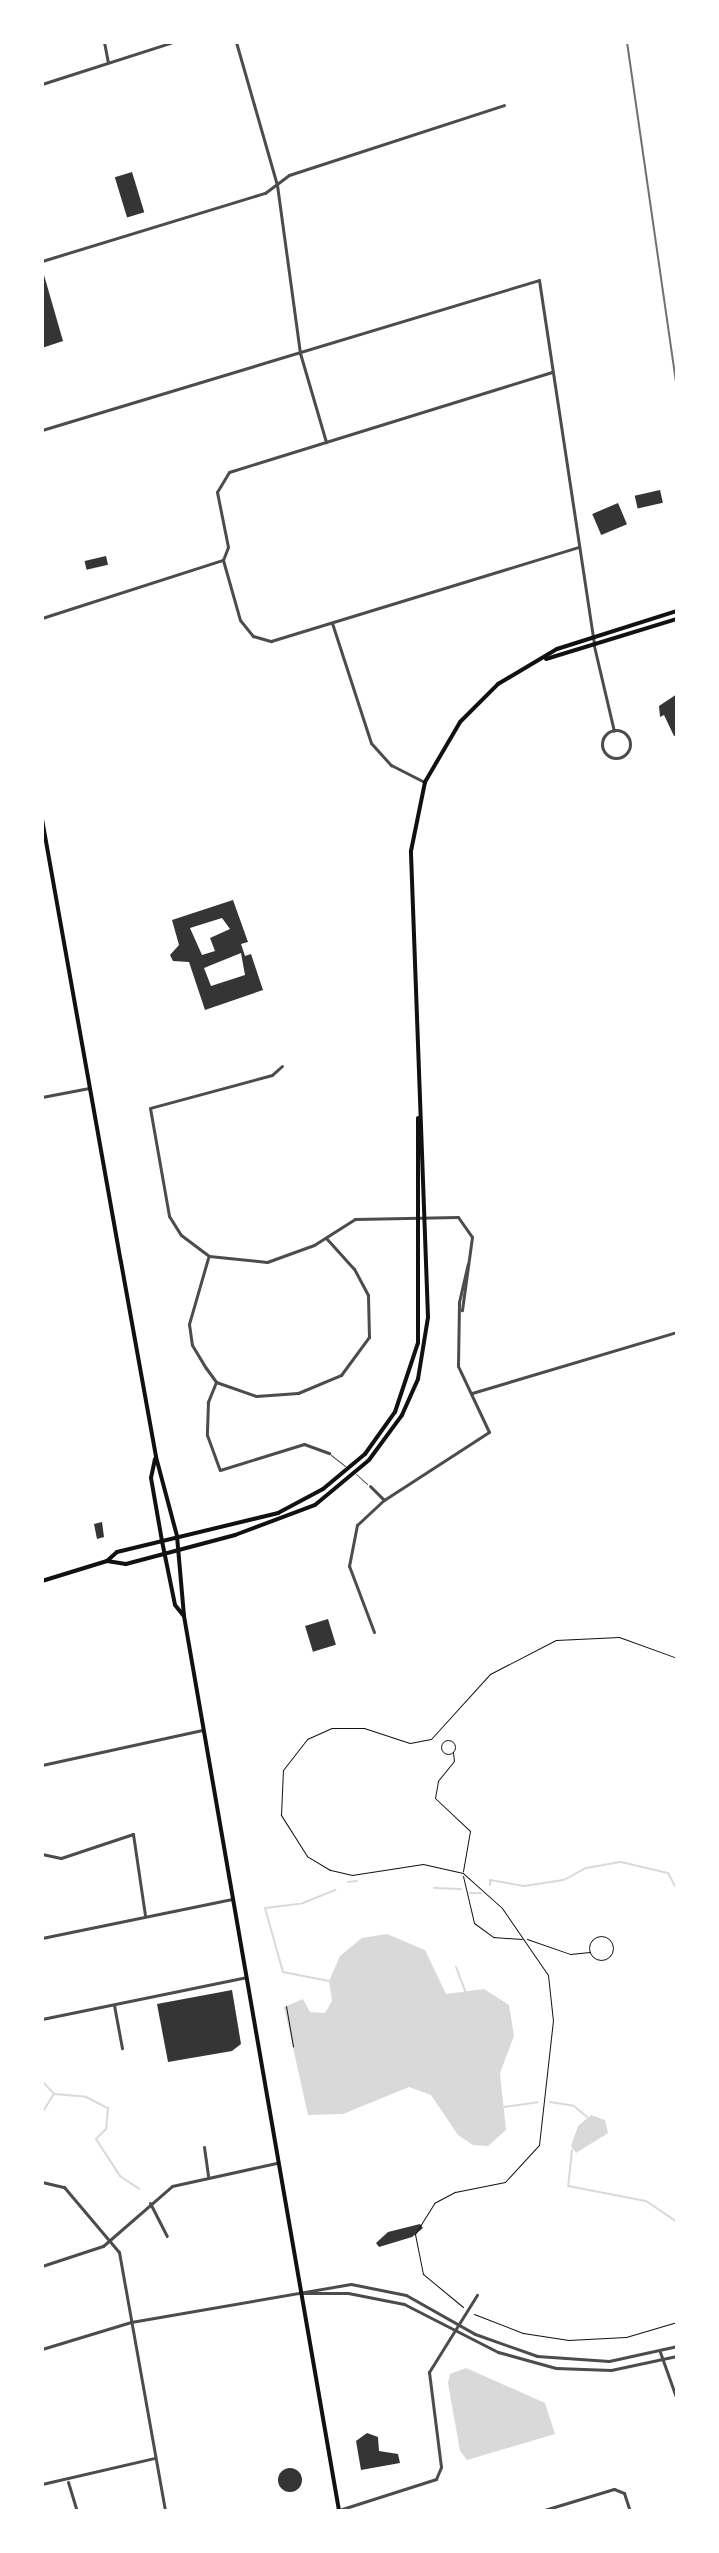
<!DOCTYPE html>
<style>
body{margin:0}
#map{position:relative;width:719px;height:2553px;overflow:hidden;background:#fff;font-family:"DM Sans",sans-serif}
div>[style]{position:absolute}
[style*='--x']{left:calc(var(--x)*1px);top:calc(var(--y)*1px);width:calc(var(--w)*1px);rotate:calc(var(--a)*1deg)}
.water>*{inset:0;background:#d9d9d9}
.stream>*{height:2px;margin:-1px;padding:0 1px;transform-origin:1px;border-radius:1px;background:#d9d9d9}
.building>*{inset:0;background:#353535;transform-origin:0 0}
.round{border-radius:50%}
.path>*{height:1px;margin:-0.5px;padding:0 0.5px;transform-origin:0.5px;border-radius:0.5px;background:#111}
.path>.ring{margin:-0.5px;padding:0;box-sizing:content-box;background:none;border:1px solid #111;border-radius:50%}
.service>*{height:1px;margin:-0.5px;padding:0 0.5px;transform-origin:0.5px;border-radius:0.5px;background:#4c4c4c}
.minor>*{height:3px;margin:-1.5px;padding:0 1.5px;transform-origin:1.5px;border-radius:1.5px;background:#4c4c4c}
.tertiary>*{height:3px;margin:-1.5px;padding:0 1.5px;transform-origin:1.5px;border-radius:1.5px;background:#4c4c4c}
.tertiary>.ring{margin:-1.5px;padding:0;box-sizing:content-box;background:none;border:3px solid #4c4c4c;border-radius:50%}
.secondary>*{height:4px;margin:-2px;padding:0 2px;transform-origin:2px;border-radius:2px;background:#111}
.rail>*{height:2px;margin:-1px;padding:0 1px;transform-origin:1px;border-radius:1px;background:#707070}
span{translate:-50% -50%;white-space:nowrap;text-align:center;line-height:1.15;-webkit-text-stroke:7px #fff;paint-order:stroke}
.frame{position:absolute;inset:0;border:44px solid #fff;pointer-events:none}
</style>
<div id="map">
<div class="water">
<i style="clip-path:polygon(387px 1934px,425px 1950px,446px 1994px,484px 1989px,509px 2005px,514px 2036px,500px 2073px,506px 2130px,488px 2146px,473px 2145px,458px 2135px,431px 2095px,409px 2087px,343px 2114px,308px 2115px,284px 2007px,303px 1999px,310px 2012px,325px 2013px,332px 2001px,329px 1981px,340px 1956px,362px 1938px)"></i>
<i style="clip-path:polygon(591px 2115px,605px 2120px,608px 2133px,576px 2153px,571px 2146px,578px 2126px)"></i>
<i style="clip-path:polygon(466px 2368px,545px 2403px,555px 2434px,467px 2460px,460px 2451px,448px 2383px,450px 2374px)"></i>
</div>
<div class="stream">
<i style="--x:348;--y:1882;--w:9;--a:-6"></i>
<i style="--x:490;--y:1885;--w:5;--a:-90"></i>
<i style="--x:490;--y:1880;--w:35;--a:10"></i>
<i style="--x:524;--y:1886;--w:40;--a:-8.5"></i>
<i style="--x:564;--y:1880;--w:25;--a:-29"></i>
<i style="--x:586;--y:1868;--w:36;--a:-10"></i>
<i style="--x:621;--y:1862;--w:48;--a:13.2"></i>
<i style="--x:668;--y:1873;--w:19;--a:62"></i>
<i style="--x:434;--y:1888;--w:27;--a:2"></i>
<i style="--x:470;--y:1893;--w:11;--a:0"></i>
<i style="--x:456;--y:1967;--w:26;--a:69"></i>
<i style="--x:329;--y:1981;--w:47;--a:-168.9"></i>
<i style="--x:283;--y:1972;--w:66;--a:-105.7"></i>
<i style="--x:265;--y:1908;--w:38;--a:-7"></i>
<i style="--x:303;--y:1903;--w:35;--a:-22"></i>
<i style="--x:42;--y:2081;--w:18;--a:47"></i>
<i style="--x:54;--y:2094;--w:32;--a:5"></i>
<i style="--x:86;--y:2097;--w:25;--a:27"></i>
<i style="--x:108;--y:2108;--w:21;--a:95"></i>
<i style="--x:106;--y:2129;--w:14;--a:135"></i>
<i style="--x:96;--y:2139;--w:44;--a:57"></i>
<i style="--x:120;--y:2176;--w:23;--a:34"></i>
<i style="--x:550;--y:2102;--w:24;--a:9"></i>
<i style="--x:574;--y:2106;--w:17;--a:40"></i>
<i style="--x:504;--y:2107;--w:34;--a:-8"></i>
<i style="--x:42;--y:2113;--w:22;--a:-58"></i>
<i style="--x:572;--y:2150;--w:36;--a:96"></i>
<i style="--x:568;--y:2186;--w:79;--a:10.9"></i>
<i style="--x:646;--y:2201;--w:37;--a:34"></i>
</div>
<div class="building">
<i style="left:132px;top:172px;width:42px;height:18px;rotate:73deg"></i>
<i style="clip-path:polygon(42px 268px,63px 341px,42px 348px)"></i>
<i style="left:660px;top:490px;width:13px;height:26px;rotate:77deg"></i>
<i style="left:618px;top:503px;width:23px;height:28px;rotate:67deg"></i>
<i style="left:106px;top:556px;width:9px;height:22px;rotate:77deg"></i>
<i style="clip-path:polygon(677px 694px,677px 735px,674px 736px,664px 715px,660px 717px,659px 706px)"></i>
<i style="clip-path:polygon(evenodd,233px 900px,248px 942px,241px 944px,245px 956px,251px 954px,263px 990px,205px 1010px,189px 962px,173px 961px,170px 955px,179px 945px,172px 920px,233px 900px,222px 918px,230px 929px,210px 938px,215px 951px,202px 955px,190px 928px,222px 918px,233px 900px,241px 953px,245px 975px,211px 986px,204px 968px,241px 953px)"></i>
<i style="clip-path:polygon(102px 1522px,104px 1537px,97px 1539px,94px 1524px)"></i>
<i style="left:328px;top:1619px;width:27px;height:24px;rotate:73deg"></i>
<i style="clip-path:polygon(232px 1990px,241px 2044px,232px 2051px,168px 2062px,157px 2004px)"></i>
<i style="clip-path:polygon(420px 2224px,423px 2228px,412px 2237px,379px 2247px,376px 2243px,388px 2232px)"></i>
<i style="clip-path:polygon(367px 2433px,378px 2437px,379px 2451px,398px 2454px,400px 2463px,361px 2470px,356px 2441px)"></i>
<i class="round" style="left:278px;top:2468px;width:24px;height:24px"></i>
</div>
<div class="path">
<i class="ring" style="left:441px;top:1740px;width:13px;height:13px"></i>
<i style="--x:453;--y:1752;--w:9;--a:84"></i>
<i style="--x:454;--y:1761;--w:26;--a:129"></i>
<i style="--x:438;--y:1781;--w:17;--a:100"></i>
<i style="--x:435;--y:1798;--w:48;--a:43.3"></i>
<i style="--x:470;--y:1831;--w:41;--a:99.9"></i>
<i style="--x:463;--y:1876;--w:48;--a:76.8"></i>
<i style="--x:474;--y:1923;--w:24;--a:36"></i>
<i style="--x:493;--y:1937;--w:29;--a:4"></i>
<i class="ring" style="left:589px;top:1936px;width:23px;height:23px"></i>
<i style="--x:527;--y:1939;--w:46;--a:19.2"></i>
<i style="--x:570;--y:1954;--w:20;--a:-6"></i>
<i style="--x:286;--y:2006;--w:41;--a:80.1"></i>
<i style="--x:463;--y:2307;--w:52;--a:-140.5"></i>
<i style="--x:423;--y:2274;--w:41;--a:-101.3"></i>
<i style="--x:415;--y:2234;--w:36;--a:-58"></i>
<i style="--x:434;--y:2203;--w:24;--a:-28"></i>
<i style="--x:455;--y:2192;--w:51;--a:-11.3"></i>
<i style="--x:505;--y:2182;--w:50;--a:-47.4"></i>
<i style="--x:539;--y:2145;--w:125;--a:-83.6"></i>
<i style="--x:553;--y:2021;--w:46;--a:-96.2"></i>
<i style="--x:548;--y:1975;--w:81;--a:-124.5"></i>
<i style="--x:502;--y:1908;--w:52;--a:-138.1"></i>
<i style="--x:463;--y:1873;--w:41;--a:-167.3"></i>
<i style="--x:423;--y:1864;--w:72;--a:171.2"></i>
<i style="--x:352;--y:1875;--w:23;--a:-167"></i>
<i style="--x:330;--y:1870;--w:27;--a:-149"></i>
<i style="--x:307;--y:1856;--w:49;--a:-122.4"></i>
<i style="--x:281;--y:1815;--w:45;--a:-87.5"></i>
<i style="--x:283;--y:1770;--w:39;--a:-52"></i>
<i style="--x:307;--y:1739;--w:27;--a:-24"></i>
<i style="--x:332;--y:1728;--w:32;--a:0"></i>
<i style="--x:364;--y:1728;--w:48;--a:18.1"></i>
<i style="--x:410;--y:1743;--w:21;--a:-11"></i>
<i style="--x:431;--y:1739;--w:88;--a:-47.8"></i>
<i style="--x:490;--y:1674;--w:74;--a:-27.3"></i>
<i style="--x:556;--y:1640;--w:63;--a:-2.7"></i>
<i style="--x:619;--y:1637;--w:62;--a:19.9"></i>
<i style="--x:474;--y:2314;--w:53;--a:21.2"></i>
<i style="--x:523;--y:2333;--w:46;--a:8.8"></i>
<i style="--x:568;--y:2340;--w:58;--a:-3"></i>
<i style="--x:626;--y:2337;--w:53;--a:-16.4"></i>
</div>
<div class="service">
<i style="--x:331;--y:1455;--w:18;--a:38"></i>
<i style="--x:356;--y:1474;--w:15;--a:42"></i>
</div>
<div class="minor">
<i style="--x:104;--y:42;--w:21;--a:79"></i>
<i style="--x:236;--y:42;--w:149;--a:74"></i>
<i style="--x:277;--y:185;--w:170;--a:82.2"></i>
<i style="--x:300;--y:353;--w:93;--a:73.7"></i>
<i style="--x:42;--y:84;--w:138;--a:-17.8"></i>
<i style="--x:42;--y:261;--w:233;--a:-17"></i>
<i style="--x:265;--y:193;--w:30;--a:-37"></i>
<i style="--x:289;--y:175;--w:226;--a:-18"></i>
<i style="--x:42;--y:430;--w:519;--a:-16.79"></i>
<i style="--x:539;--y:280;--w:368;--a:81.4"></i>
<i style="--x:223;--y:560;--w:14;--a:-69"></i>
<i style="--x:228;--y:547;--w:56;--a:-101.3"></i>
<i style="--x:217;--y:492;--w:23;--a:-59"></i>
<i style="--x:229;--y:472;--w:338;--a:-17.2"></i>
<i style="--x:223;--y:560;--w:62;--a:74.2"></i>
<i style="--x:240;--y:620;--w:21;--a:51"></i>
<i style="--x:253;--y:636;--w:19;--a:16"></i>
<i style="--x:271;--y:641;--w:322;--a:-17"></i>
<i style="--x:42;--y:618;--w:190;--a:-17.8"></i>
<i style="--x:332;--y:623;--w:126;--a:72"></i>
<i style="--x:371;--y:743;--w:30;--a:48"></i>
<i style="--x:391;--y:765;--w:38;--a:27"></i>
<i style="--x:282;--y:1066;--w:13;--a:138"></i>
<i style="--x:272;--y:1075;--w:126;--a:164.9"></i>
<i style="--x:150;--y:1108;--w:110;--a:80"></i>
<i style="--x:169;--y:1216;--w:22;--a:58"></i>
<i style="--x:181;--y:1235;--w:35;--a:37"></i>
<i style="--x:209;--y:1256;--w:58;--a:5.9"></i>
<i style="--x:267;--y:1262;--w:50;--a:-19.9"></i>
<i style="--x:314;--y:1245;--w:49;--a:-32.4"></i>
<i style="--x:355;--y:1219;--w:103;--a:-1.1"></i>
<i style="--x:458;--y:1217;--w:24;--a:55"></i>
<i style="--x:472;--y:1237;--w:74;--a:97.8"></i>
<i style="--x:42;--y:1097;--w:48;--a:-10.8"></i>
<i style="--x:208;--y:1258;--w:69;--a:106.1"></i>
<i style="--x:189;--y:1324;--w:21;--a:82"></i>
<i style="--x:192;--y:1345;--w:27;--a:59"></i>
<i style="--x:206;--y:1368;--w:17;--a:54"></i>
<i style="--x:216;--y:1382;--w:42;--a:19.3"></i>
<i style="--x:256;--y:1396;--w:42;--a:-4.1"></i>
<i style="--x:298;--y:1393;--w:47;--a:-22.7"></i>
<i style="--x:341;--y:1375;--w:47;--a:-53.6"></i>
<i style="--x:369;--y:1337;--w:42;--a:-91.4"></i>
<i style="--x:368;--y:1295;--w:30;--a:-118"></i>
<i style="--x:354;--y:1269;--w:42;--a:-132.1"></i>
<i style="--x:216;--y:1382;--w:22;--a:112"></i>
<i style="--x:208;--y:1402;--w:33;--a:92"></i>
<i style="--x:207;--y:1435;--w:37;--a:70"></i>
<i style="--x:220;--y:1470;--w:88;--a:-17.2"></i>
<i style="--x:304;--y:1444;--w:27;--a:20"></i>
<i style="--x:472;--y:1393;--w:214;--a:-16.6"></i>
<i style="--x:370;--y:1486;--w:20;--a:45"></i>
<i style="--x:374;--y:1632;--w:71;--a:-110.7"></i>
<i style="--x:349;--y:1566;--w:42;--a:-79"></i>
<i style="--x:357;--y:1525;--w:37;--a:-43"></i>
<i style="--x:384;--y:1500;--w:125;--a:-32.9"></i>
<i style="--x:489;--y:1432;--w:73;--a:-115.2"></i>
<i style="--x:458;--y:1366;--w:64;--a:-89.1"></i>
<i style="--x:459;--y:1302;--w:39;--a:-77"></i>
<i style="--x:42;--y:1765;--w:164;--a:-12.3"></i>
<i style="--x:42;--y:1854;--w:19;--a:12"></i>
<i style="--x:61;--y:1858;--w:76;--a:-18.4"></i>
<i style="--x:133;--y:1834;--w:82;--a:81.6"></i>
<i style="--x:42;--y:1938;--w:194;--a:-11.6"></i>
<i style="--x:114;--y:2005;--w:44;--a:79.5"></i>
<i style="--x:42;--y:2019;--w:208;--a:-11.6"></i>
<i style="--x:204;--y:2147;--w:29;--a:82"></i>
<i style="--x:42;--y:2182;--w:23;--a:13"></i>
<i style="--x:64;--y:2187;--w:85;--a:49.8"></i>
<i style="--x:119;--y:2252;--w:263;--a:79.9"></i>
<i style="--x:150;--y:2203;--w:37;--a:63"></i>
<i style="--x:42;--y:2266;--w:64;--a:-18.2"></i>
<i style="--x:103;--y:2246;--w:91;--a:-41"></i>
<i style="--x:172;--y:2186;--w:107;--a:-12.4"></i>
<i style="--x:304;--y:2293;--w:44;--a:0"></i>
<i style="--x:348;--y:2293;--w:57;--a:11.1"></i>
<i style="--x:404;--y:2304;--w:106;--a:27.1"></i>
<i style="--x:498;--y:2352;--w:60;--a:15.4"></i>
<i style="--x:556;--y:2368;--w:55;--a:2.1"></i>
<i style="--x:611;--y:2370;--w:67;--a:-12"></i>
<i style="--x:42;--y:2349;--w:93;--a:-16.9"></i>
<i style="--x:131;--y:2322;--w:223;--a:-9.8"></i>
<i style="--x:351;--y:2284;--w:56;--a:11.3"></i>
<i style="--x:406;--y:2295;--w:79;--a:29.5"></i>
<i style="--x:475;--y:2334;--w:66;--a:19.5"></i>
<i style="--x:537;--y:2356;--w:72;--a:4"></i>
<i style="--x:609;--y:2361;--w:70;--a:-12.4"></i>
<i style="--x:660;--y:2352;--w:51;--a:70.5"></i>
<i style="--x:68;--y:2482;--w:30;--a:73"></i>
<i style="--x:42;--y:2484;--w:116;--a:-13"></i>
<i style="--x:339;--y:2510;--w:102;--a:-17.7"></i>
<i style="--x:436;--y:2479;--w:13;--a:-67"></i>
<i style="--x:441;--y:2467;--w:96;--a:-97.2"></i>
<i style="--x:429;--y:2372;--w:91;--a:-58.1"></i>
<i style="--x:541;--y:2511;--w:76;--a:-16.8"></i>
<i style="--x:614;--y:2489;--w:11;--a:22"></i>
<i style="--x:624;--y:2493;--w:19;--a:72"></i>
</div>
<div class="tertiary">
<i style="--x:594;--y:646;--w:87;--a:76.8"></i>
<i class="ring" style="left:602px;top:730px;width:25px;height:25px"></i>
</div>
<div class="secondary">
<i style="--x:546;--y:659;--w:137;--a:-17"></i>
<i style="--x:42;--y:819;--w:449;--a:79.9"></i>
<i style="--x:121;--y:1262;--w:198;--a:79.8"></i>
<i style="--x:156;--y:1457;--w:82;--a:75.1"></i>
<i style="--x:177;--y:1536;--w:80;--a:85"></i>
<i style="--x:184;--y:1616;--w:908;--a:80.17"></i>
<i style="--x:155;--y:1459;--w:19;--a:102"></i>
<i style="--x:151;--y:1478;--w:64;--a:80.1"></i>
<i style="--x:162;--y:1541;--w:65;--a:78.5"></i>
<i style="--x:175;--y:1605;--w:14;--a:51"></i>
<i style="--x:107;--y:1561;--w:19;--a:9"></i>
<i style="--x:126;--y:1564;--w:113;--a:-14.9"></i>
<i style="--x:235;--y:1535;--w:85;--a:-20.6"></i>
<i style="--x:315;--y:1505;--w:70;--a:-39.8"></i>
<i style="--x:369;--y:1460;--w:56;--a:-53.7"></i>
<i style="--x:402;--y:1415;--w:39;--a:-66"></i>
<i style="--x:418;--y:1379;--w:63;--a:-80.8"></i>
<i style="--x:428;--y:1317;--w:466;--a:-92.1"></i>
<i style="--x:411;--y:851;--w:70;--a:-78.5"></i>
<i style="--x:425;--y:782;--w:69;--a:-59.7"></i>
<i style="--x:460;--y:722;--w:54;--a:-45"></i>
<i style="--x:498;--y:684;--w:69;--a:-30.7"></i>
<i style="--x:557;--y:649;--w:126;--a:-17.6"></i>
<i style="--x:42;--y:1581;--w:68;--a:-17.1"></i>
<i style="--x:107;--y:1561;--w:13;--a:-42"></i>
<i style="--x:117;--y:1552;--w:166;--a:-13.6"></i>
<i style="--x:278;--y:1513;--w:51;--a:-28.1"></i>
<i style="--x:323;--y:1489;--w:55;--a:-39.8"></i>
<i style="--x:365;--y:1454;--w:52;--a:-54.5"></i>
<i style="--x:395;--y:1412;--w:73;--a:-71.6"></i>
<i style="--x:418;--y:1343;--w:225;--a:-90"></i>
</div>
<div class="rail">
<i style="--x:627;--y:42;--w:350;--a:81.8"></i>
</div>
<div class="frame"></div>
</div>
